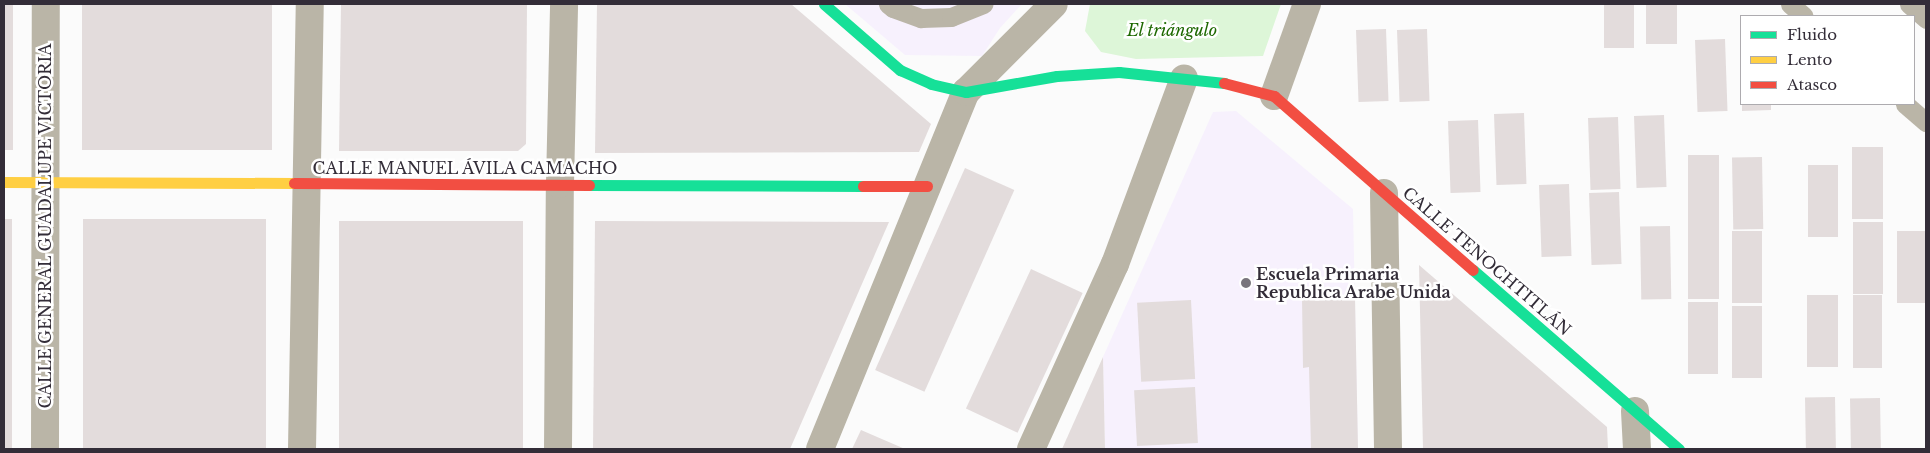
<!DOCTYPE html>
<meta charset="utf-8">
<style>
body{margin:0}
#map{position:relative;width:1930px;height:453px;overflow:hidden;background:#fbfbfb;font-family:"Libre Baskerville",serif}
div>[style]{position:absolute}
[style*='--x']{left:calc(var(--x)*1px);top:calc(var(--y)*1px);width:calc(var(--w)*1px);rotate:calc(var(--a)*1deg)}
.built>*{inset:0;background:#f7f1fd}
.green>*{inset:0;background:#ddf6d8}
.building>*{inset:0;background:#e3dcdc;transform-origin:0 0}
.lane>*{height:19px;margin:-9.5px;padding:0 9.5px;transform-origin:9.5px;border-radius:9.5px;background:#bab5a7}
.street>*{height:28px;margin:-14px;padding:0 14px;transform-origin:14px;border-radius:14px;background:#bab5a7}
.fast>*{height:11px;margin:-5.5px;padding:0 5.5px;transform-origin:5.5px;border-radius:5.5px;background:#16e098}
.slow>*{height:11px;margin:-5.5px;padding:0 5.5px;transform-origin:5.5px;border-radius:5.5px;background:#ffcf43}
.jam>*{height:11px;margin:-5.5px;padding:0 5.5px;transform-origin:5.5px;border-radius:5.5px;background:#f24e42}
.dots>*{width:14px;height:14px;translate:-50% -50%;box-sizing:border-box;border:2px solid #fff;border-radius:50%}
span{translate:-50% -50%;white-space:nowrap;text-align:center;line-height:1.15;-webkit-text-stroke:5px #fff;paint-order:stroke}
.park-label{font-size:16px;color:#1d6800;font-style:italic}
.street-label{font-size:16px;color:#332d38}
.poi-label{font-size:16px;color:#332d38;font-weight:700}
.left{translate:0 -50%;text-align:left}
.frame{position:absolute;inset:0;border:5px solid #332d38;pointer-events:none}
.legend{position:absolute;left:1740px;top:15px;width:175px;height:90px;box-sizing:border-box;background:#fff;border:1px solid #adabaf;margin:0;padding:6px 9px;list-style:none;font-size:15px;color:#332d38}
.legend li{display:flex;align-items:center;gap:10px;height:25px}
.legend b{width:25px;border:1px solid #adabaf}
</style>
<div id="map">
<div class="built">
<i style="clip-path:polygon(845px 4px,1022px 4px,1000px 28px,982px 56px,905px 55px)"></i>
<i style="clip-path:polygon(1236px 111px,1353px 209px,1358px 449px,1105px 449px,1103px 357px,1213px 112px)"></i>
</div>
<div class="green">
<i style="clip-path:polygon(1090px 4px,1281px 4px,1263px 56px,1136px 59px,1101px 52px,1085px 31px)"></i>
</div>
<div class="building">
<i style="left:4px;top:4px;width:9px;height:146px"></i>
<i style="left:82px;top:4px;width:190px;height:146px"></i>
<i style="clip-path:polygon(341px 4px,527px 4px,526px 144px,518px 151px,339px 151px)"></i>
<i style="clip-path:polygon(597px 4px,791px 4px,931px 124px,919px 152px,595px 153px)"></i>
<i style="left:1604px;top:4px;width:30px;height:44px"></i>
<i style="left:1646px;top:4px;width:31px;height:40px"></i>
<i style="left:1386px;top:29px;width:72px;height:30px;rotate:88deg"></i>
<i style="left:1427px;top:29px;width:72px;height:30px;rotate:88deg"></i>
<i style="left:1725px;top:39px;width:72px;height:30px;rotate:88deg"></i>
<i style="clip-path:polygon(1742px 104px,1771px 104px,1771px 110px,1742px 111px)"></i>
<i style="left:1524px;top:113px;width:71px;height:30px;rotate:88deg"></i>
<i style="left:1664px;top:115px;width:72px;height:30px;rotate:88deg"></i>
<i style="left:1618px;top:117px;width:72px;height:30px;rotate:88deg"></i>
<i style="left:1478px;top:120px;width:72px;height:30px;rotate:88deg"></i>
<i style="left:1883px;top:147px;width:72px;height:31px;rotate:90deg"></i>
<i style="left:1688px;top:155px;width:31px;height:144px"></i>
<i style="left:1762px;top:157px;width:72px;height:30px;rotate:89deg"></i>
<i style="left:1808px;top:165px;width:30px;height:72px"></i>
<i style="left:965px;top:168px;width:54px;height:221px;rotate:24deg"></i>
<i style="left:1569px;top:184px;width:72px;height:30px;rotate:88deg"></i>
<i style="left:1619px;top:192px;width:72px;height:30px;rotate:88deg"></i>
<i style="left:4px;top:219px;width:8px;height:230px"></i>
<i style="left:266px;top:219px;width:230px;height:183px;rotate:90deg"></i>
<i style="left:339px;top:221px;width:184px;height:228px"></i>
<i style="clip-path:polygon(595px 221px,889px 222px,790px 449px,593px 449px)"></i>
<i style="left:1853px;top:222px;width:30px;height:72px"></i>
<i style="left:1670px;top:226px;width:73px;height:30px;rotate:89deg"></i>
<i style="left:1732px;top:231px;width:30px;height:72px"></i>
<i style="left:1897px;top:231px;width:29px;height:72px"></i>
<i style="clip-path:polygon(1419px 265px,1607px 427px,1608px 449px,1423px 449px)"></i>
<i style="left:1031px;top:269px;width:57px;height:154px;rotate:25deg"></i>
<i style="left:1838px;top:295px;width:72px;height:31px;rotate:90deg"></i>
<i style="left:1853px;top:295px;width:29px;height:73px"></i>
<i style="clip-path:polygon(1355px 297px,1358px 449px,1311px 449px,1309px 367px,1303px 368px,1302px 298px)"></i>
<i style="left:1191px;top:300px;width:79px;height:54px;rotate:87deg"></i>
<i style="left:1688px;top:302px;width:30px;height:72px"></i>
<i style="left:1732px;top:306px;width:30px;height:72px"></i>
<i style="clip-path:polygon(1103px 357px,1105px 449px,1062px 449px)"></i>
<i style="left:1195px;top:387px;width:56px;height:61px;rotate:87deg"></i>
<i style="left:1835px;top:397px;width:52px;height:30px;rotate:89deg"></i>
<i style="left:1880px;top:398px;width:51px;height:30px;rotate:89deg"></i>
<i style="clip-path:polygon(861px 430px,905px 449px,852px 449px)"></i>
</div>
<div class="lane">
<i style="--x:888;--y:4;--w:6;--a:39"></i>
<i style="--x:893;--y:8;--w:30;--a:20"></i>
<i style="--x:921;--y:18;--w:30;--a:-2"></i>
<i style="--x:951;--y:17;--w:35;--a:-22"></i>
<i style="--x:1790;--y:4;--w:18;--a:41"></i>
<i style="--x:1909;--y:4;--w:23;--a:41"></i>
<i style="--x:1905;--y:104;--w:28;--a:41"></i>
</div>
<div class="street">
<i style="--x:1274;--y:96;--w:98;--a:-70.3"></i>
<i style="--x:1384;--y:193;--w:256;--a:89.1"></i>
<i style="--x:1635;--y:411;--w:38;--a:87"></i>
<i style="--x:45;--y:449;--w:445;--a:-89.9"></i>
<i style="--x:302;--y:449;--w:445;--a:-89"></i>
<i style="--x:558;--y:449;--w:265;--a:-89.6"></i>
<i style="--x:560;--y:184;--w:180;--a:-88.7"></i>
<i style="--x:820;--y:449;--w:386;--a:-67.8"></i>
<i style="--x:966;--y:92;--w:124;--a:-45"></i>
<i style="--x:1031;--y:449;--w:203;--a:-65.6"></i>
<i style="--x:1115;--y:264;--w:198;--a:-69.6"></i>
</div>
<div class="fast">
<i style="--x:824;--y:4;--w:101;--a:41"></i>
<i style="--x:900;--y:70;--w:34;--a:24"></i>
<i style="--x:931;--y:84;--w:36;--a:13"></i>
<i style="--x:966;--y:92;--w:92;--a:-10"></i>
<i style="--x:1057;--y:76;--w:62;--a:-3.7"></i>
<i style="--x:1119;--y:72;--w:106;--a:6"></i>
<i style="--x:589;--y:185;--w:274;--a:0.2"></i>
<i style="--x:1473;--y:270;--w:273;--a:41"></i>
</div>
<div class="slow">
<i style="--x:4;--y:182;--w:290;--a:0.2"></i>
</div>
<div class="jam">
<i style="--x:1224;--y:83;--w:52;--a:14.6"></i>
<i style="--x:1274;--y:96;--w:264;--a:41.2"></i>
<i style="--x:294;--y:183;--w:295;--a:0.4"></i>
<i style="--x:863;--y:186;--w:64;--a:0"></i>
</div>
<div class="dots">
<i style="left:1246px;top:283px;background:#79757c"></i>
</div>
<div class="park-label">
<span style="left:1172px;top:30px">El triángulo</span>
</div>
<div class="street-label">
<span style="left:465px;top:168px">CALLE MANUEL ÁVILA CAMACHO</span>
<span style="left:45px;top:226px;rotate:-90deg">CALLE GENERAL GUADALUPE VICTORIA</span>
<span style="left:1487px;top:261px;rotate:41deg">CALLE TENOCHTITLÁN</span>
</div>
<div class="poi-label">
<span class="left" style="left:1256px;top:283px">Escuela Primaria<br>Republica Arabe Unida</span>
</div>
<div class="frame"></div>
<ul class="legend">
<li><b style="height:6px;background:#16e098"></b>Fluido</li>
<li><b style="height:6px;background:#ffcf43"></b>Lento</li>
<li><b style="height:6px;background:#f24e42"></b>Atasco</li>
</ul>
</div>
